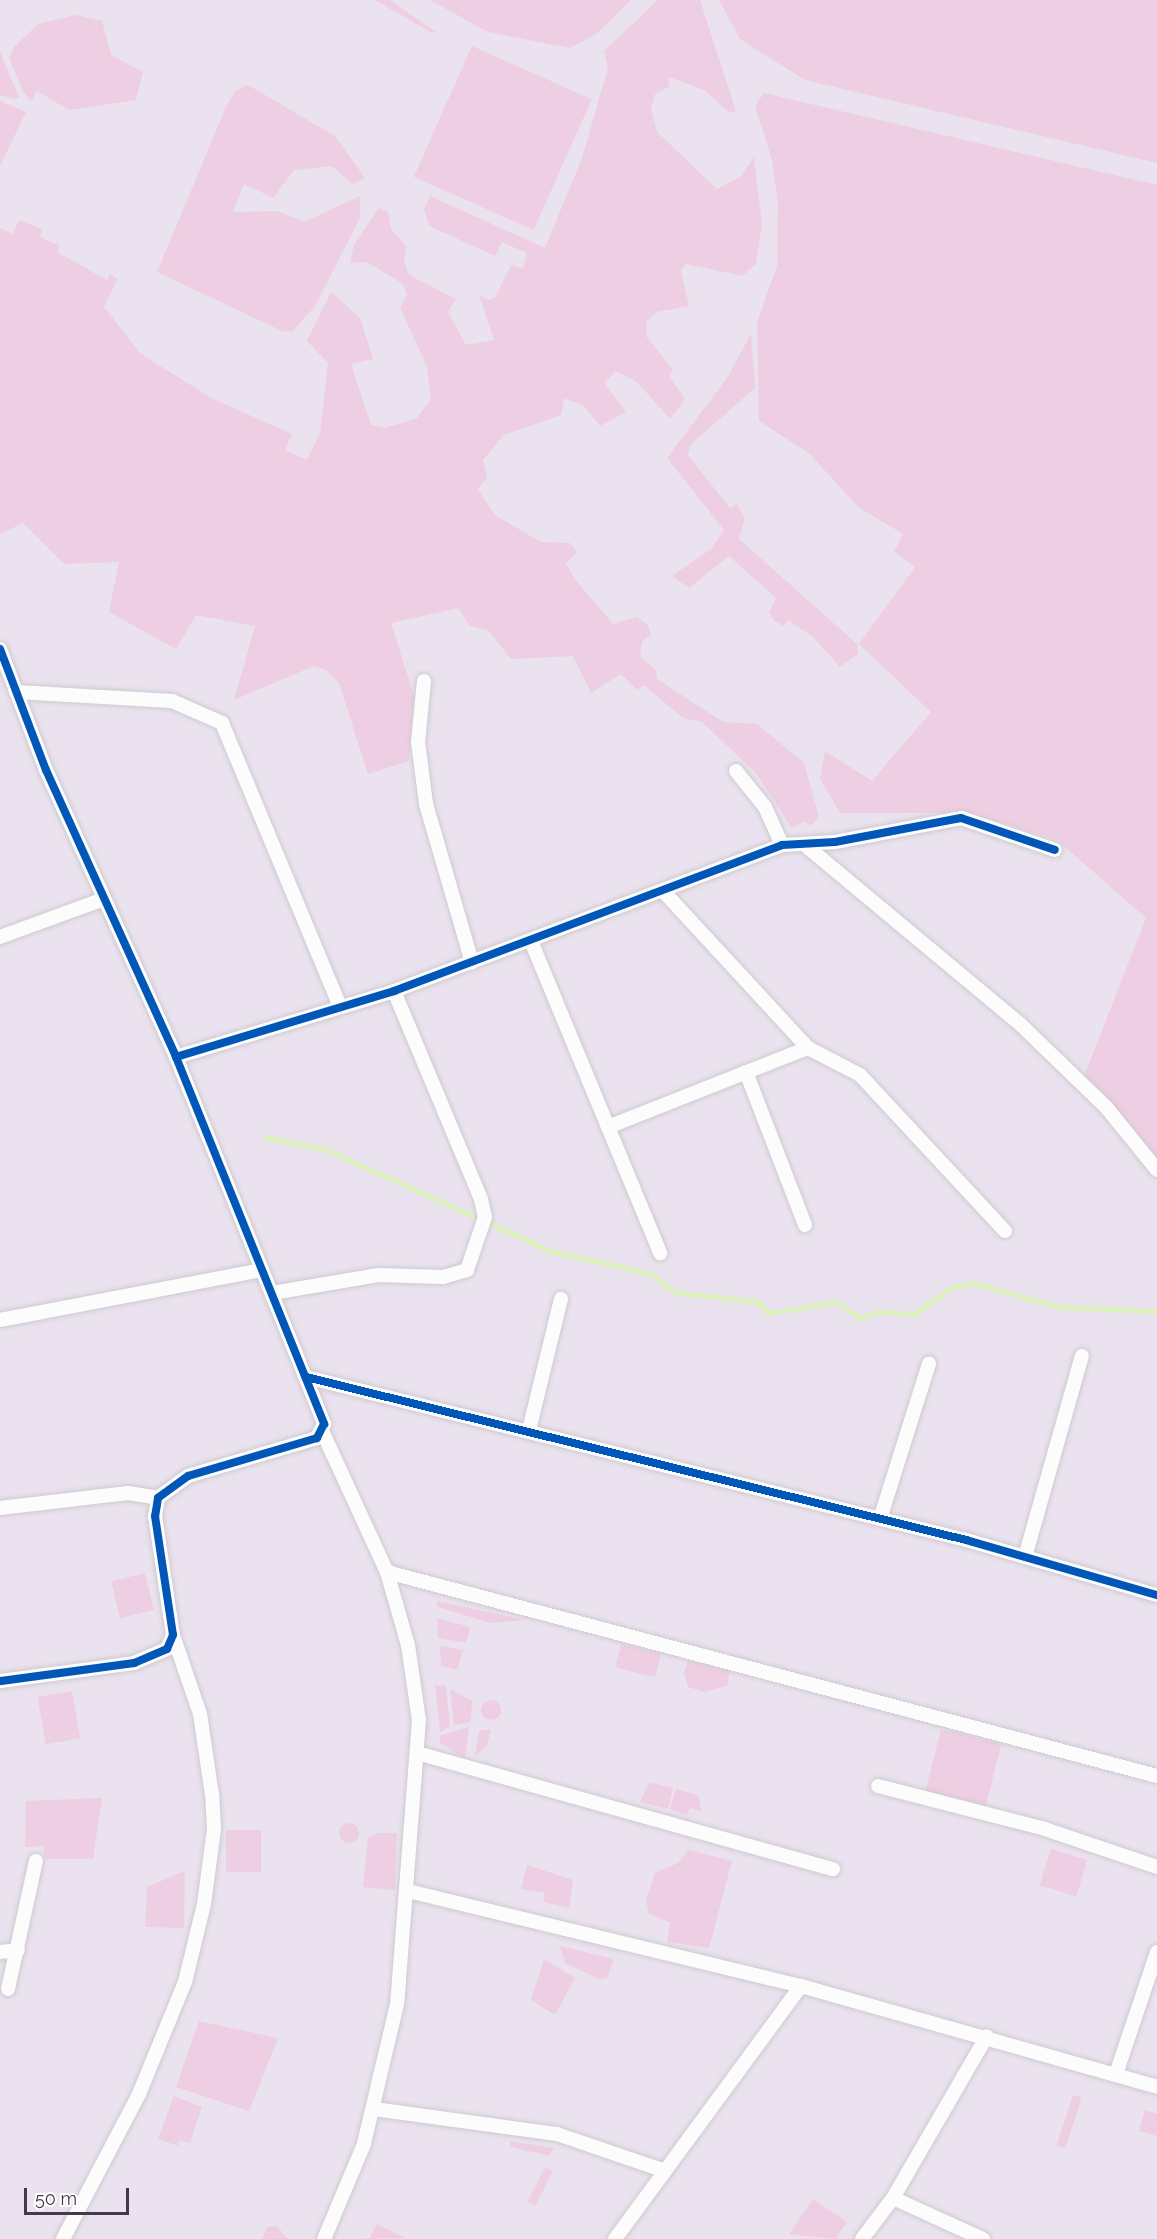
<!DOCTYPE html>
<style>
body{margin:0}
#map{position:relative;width:1157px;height:2239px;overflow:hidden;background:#f2eef4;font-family:Raleway,sans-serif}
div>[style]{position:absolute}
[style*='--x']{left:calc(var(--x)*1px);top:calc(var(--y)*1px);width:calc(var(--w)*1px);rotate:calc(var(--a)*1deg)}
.residential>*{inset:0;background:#eae2ee;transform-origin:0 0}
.green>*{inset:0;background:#eecee2;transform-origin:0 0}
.round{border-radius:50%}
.stream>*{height:4.5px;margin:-2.25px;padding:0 2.25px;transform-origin:2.25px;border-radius:2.25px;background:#def2bf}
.roads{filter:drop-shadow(0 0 2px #cecad1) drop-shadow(0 0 2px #cecad1)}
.minor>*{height:14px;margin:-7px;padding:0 7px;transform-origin:7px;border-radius:7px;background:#fdfcfd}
.cycleway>*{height:8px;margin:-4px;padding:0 4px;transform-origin:4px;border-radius:4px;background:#0057b8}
span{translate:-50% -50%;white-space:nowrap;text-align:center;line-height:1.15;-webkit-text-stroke:4.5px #fff;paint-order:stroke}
.scale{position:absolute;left:24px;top:2188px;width:105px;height:27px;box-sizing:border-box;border:3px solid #44394b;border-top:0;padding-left:8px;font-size:18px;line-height:21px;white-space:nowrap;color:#44394b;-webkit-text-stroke:4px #fff;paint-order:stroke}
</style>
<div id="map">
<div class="residential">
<i style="left:0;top:0;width:1157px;height:2239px"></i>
</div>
<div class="green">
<i style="clip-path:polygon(375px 0,390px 0,436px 32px,432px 33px)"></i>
<i style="clip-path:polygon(430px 0,631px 0,596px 34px,570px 48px,488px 32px)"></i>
<i style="clip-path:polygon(658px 0,700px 0,736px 111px,730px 113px,704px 90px,669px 77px,669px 87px,655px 94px,651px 108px,657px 132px,717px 189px,741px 176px,754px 157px,762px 224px,756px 264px,742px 276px,686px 264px,681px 270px,689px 306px,657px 312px,647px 321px,646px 336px,673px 370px,669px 376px,685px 399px,670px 419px,637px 382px,616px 371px,604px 383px,626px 412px,600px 426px,584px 406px,564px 398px,561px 415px,504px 435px,483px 460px,487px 477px,478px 490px,495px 515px,541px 542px,570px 543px,577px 552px,566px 564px,574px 578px,613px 624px,636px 617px,648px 625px,651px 634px,642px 642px,640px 656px,656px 670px,657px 679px,723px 722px,757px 724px,804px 763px,819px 817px,811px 826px,805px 821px,792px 828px,755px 772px,702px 722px,683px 718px,644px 685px,637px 690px,621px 674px,591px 693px,573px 656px,511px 659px,488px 630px,470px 626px,458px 608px,391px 623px,414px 696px,409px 761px,368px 774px,339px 683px,326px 670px,314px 666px,234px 700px,255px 626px,196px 615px,176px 649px,109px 612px,119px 562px,64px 564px,23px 523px,0 534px,0 228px,13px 234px,19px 220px,42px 229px,40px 237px,60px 246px,57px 252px,107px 280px,110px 274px,118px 279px,104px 307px,141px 354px,213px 399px,292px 434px,285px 450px,307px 460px,320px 433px,328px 363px,307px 341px,331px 292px,360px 318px,373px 359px,351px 364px,371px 425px,385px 428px,417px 418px,431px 399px,427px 367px,400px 307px,407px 295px,403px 284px,367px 262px,350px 263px,354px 245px,379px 208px,388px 212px,391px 229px,407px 247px,404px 261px,409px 275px,456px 299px,448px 312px,466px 345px,494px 340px,479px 295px,490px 300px,496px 296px,511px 265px,523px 268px,527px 253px,502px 242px,495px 256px,429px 226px,424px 209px,430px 196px,545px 248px,582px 158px,608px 68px,604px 51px)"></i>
<i style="clip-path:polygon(719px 0,1157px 0,1157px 163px,805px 80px,740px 39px)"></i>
<i style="clip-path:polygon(76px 15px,102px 21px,111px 55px,143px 72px,136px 100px,69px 110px,37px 91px,31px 101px,24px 93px,9px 58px,14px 47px,38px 24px)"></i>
<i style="left:472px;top:46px;width:131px;height:143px;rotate:24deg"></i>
<i style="clip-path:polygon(0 52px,19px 97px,15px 99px,0 95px)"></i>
<i style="clip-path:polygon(248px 85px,335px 136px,365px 178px,352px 184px,332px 166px,294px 170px,273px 198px,244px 184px,233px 212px,277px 211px,304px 222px,360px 196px,360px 218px,315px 306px,293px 331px,284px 332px,157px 272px,226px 107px,235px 91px)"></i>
<i style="clip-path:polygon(764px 93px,1157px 185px,1157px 1161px,1083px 1079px,1146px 918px,1056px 839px,969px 813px,840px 813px,820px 779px,825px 751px,872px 781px,931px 712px,859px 644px,915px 567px,894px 552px,903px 534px,858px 507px,810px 454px,759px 421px,757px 322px,777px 266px,778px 205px,772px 160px,755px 106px)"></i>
<i style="clip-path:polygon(0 101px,26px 112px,0 166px)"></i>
<i style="clip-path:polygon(751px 334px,755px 388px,691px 444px,688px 455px,730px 508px,737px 504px,745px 518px,739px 539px,857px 644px,858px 654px,840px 667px,813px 637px,788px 620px,784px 626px,774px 621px,769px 612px,776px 598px,729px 556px,689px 588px,672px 576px,711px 549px,724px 530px,667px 458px,727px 378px)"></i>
<i style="left:145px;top:1573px;width:38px;height:35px;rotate:76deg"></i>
<i style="clip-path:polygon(437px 1601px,525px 1620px,491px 1623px,437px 1607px)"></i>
<i style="clip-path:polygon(437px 1618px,470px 1627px,466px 1643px,438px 1638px)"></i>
<i style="left:621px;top:1644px;width:41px;height:24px;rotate:14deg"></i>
<i style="clip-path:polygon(440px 1646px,463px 1650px,457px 1670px,441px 1666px)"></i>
<i style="clip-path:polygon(688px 1661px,730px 1671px,727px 1686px,705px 1692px,688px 1687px,684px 1673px)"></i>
<i style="clip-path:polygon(435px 1685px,446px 1686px,450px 1727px,440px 1732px)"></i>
<i style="clip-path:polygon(450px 1689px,472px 1701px,471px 1722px,454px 1725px)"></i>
<i style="left:72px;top:1691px;width:48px;height:35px;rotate:80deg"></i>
<i class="round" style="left:481px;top:1700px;width:20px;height:20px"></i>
<i style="clip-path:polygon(469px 1727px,465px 1758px,441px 1744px,439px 1736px)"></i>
<i style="clip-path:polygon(491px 1729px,487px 1746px,475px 1757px,479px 1731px)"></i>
<i style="left:941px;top:1729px;width:62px;height:64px;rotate:14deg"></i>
<i style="clip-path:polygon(649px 1782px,673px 1788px,668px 1809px,640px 1802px)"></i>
<i style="clip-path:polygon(676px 1789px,699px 1796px,701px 1811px,690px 1808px,687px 1815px,670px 1809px)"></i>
<i style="clip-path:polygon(102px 1798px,93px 1859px,44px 1859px,44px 1846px,25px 1847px,26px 1801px)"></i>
<i class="round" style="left:339px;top:1823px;width:20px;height:20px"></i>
<i style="left:226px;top:1830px;width:35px;height:42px"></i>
<i style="clip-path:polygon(377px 1833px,397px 1833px,395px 1890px,363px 1887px,368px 1838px)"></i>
<i style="left:1051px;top:1849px;width:38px;height:38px;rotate:17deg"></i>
<i style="clip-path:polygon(689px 1850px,732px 1861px,709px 1948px,667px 1942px,670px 1922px,649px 1914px,646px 1900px,655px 1873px,678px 1863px)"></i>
<i style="clip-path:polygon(527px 1865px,573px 1880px,569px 1908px,543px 1902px,545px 1893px,521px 1889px)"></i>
<i style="clip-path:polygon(185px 1871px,184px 1928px,145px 1927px,147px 1887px)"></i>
<i style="clip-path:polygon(560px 1946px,614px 1959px,607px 1978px,599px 1979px,565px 1963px)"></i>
<i style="clip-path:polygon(544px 1959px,575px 1978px,555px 2015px,531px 2000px)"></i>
<i style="clip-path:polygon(199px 2021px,278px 2038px,249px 2111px,176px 2087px)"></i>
<i style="left:1073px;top:2095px;width:9px;height:53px;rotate:18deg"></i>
<i style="clip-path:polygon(174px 2096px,202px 2107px,190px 2143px,180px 2140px,178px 2146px,158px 2139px)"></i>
<i style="clip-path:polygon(1145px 2110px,1157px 2114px,1157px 2136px,1139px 2131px)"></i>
<i style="clip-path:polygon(510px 2141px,554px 2148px,549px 2156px,510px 2147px)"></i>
<i style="left:545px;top:2167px;width:9px;height:39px;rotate:27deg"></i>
<i style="clip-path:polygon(813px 2199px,847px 2222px,835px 2239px,789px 2234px)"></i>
<i style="clip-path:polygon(377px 2224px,405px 2238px,361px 2239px,370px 2238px)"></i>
<i style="clip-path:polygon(277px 2226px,288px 2239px,262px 2239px,267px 2227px)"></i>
</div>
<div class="stream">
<i style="--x:265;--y:1137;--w:61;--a:11.3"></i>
<i style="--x:325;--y:1149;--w:248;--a:24.3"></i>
<i style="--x:551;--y:1251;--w:104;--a:12.8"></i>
<i style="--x:652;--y:1274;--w:28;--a:39"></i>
<i style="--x:674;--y:1292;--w:86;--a:6.7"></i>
<i style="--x:759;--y:1302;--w:15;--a:48"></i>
<i style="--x:769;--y:1313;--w:69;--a:-9.2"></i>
<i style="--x:837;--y:1302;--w:28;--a:35"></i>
<i style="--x:860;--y:1318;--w:19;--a:-18"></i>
<i style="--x:878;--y:1312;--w:37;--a:3"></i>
<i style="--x:915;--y:1314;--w:44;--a:-36.6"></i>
<i style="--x:950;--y:1288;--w:24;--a:-12"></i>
<i style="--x:973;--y:1283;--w:89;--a:15.6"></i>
<i style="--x:1059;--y:1307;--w:98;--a:2.3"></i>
</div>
<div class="roads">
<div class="minor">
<i style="--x:0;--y:649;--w:129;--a:69.2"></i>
<i style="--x:46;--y:770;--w:315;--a:65.6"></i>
<i style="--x:176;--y:1057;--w:396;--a:68"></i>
<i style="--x:324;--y:1424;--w:16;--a:117"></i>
<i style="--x:317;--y:1438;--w:134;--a:163.6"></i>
<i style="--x:188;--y:1476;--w:37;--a:144"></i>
<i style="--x:158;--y:1498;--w:18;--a:99"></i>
<i style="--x:155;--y:1516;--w:120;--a:81.4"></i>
<i style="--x:173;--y:1635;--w:15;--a:113"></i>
<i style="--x:167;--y:1649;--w:36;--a:157"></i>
<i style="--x:134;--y:1663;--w:135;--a:172.3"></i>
<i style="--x:424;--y:681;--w:61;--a:95.6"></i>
<i style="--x:418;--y:742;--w:63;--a:82.6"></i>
<i style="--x:426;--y:804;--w:165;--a:73.8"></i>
<i style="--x:16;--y:692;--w:156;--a:3.3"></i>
<i style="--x:172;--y:701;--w:55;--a:23.7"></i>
<i style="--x:222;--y:723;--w:308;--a:67.4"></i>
<i style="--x:736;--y:771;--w:46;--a:51.1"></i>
<i style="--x:765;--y:807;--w:42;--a:65.9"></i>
<i style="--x:805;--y:845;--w:280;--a:39.8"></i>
<i style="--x:1020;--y:1024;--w:120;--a:44"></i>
<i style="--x:1106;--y:1107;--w:81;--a:51"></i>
<i style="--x:664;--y:892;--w:212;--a:47.3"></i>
<i style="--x:808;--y:1048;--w:59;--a:27.4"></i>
<i style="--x:860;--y:1075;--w:213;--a:47.1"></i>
<i style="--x:0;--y:937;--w:111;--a:-20.1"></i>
<i style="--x:531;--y:941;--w:338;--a:67.5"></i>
<i style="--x:176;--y:1057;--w:228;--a:-16.8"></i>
<i style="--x:394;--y:991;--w:415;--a:-20.6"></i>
<i style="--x:782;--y:845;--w:53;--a:-3.2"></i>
<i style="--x:835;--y:842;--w:128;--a:-10.8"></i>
<i style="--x:961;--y:818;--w:99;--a:18.8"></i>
<i style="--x:746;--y:1072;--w:164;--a:68.9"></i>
<i style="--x:608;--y:1127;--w:215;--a:-21.6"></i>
<i style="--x:272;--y:1293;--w:108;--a:-9.6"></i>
<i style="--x:378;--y:1275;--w:65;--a:1.8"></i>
<i style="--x:443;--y:1277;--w:25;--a:-16"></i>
<i style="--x:467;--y:1270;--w:56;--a:-71.2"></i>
<i style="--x:485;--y:1217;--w:18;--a:-103"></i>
<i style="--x:481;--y:1199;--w:225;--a:-112.7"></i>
<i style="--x:0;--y:1320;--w:267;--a:-10.8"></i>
<i style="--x:306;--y:1377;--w:680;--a:13.87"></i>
<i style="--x:966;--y:1540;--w:199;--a:16.1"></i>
<i style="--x:529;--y:1430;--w:135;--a:-76.3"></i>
<i style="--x:323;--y:1433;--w:153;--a:65.3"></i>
<i style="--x:387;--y:1572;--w:76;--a:74"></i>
<i style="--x:408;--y:1645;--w:76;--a:81.7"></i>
<i style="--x:419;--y:1720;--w:285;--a:94.4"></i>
<i style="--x:397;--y:2004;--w:144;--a:103.3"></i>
<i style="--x:364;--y:2144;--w:103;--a:112.8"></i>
<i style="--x:0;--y:1508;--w:129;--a:-6.7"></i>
<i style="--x:128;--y:1493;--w:30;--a:9"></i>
<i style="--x:880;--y:1519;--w:163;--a:-72.5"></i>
<i style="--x:1025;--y:1557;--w:209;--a:-74.2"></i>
<i style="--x:387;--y:1572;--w:797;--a:14.84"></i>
<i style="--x:417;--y:1753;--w:432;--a:15.6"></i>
<i style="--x:878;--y:1786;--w:172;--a:14.4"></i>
<i style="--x:1045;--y:1829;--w:118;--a:18.7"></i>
<i style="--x:408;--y:1891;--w:404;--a:13.6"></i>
<i style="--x:801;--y:1986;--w:370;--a:15.8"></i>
<i style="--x:0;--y:1952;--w:18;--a:-6"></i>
<i style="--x:8;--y:1989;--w:131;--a:-77.7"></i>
<i style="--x:1116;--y:2074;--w:129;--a:-71.4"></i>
<i style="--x:374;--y:2109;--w:185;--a:7.8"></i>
<i style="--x:557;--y:2134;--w:114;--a:18.9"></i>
<i style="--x:893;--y:2198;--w:99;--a:24.5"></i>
<i style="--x:63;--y:2239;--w:164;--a:-62.3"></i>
<i style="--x:139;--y:2094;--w:121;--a:-67.7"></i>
<i style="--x:185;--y:1982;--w:80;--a:-76.3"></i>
<i style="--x:204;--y:1904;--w:76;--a:-82.4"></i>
<i style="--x:214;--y:1829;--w:34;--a:-93"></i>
<i style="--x:212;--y:1795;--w:82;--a:-98.4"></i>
<i style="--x:200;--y:1714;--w:83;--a:-108.9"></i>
<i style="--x:615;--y:2239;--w:314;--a:-53.7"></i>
<i style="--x:862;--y:2239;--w:51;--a:-52.9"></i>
<i style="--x:893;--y:2198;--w:187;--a:-59.9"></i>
</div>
</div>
<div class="cycleway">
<i style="--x:0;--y:649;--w:129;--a:69.2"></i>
<i style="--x:46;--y:770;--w:315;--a:65.6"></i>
<i style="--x:176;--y:1057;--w:396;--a:68"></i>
<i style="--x:324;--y:1424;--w:16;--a:117"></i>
<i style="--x:317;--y:1438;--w:134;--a:163.6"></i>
<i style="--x:188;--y:1476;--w:37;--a:144"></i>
<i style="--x:158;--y:1498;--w:18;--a:99"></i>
<i style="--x:155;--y:1516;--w:120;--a:81.4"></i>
<i style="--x:173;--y:1635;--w:15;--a:113"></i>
<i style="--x:167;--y:1649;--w:36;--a:157"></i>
<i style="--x:134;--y:1663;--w:135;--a:172.3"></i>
<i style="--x:176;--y:1057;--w:228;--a:-16.8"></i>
<i style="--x:394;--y:991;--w:415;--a:-20.6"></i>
<i style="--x:782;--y:845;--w:53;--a:-3.2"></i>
<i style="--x:835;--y:842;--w:128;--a:-10.8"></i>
<i style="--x:961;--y:818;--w:99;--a:18.8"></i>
<i style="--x:306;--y:1377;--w:680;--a:13.87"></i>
<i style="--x:966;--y:1540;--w:199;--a:16.1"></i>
</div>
<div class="scale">50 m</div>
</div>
